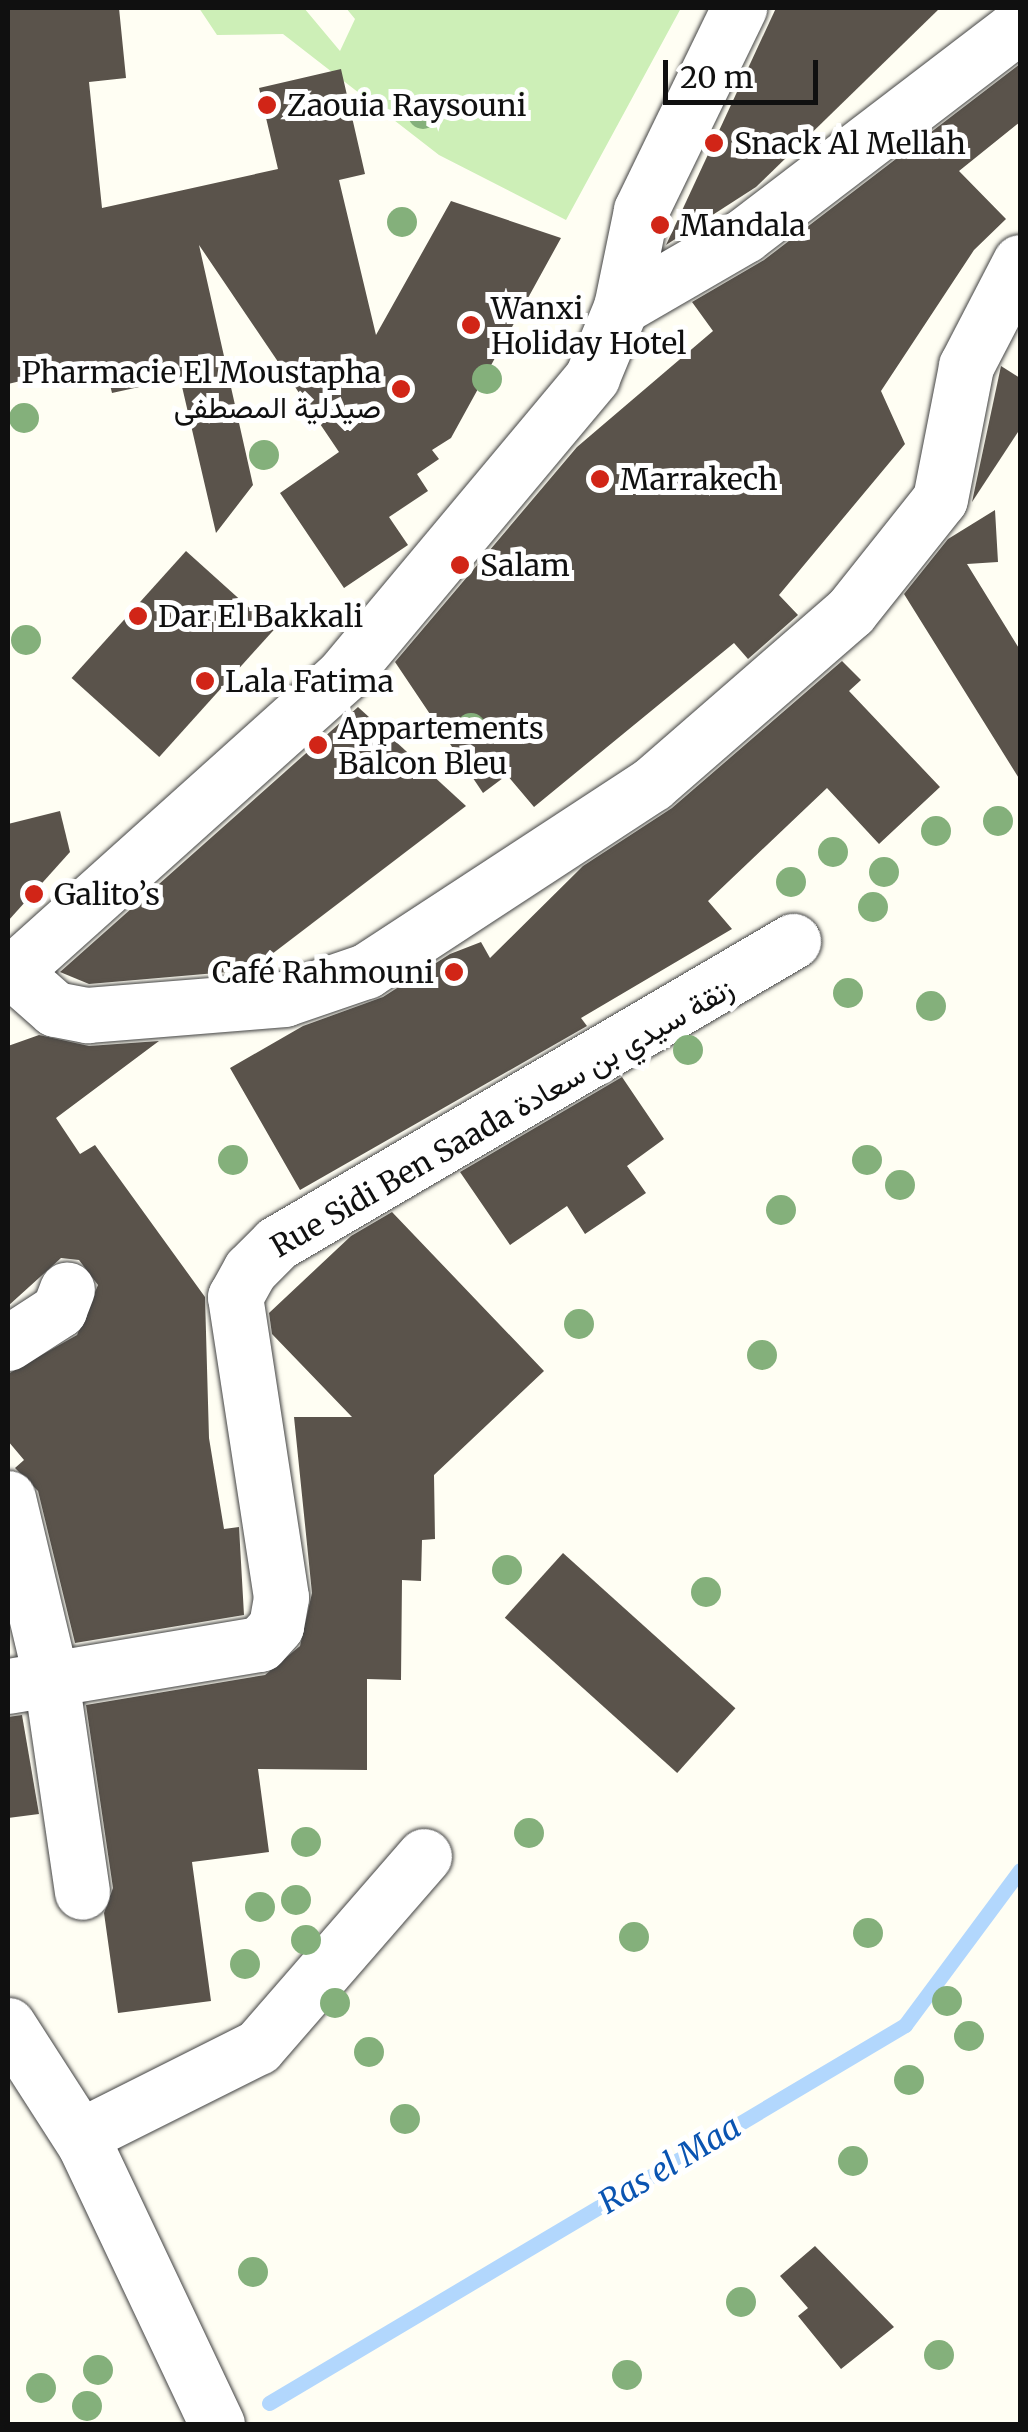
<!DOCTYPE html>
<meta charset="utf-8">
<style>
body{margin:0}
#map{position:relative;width:1028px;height:2432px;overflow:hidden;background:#fffef3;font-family:Merriweather,Vazirmatn,serif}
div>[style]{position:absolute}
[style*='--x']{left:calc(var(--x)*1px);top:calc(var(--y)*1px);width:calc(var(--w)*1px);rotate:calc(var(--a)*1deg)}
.green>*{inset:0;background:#cdefb7}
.stream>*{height:15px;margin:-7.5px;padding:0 7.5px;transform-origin:7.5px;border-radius:7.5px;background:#b2d7fd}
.building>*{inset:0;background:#5a534b;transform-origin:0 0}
.roads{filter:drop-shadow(0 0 2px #434343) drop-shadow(0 0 2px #434343)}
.minor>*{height:55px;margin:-27.5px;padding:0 27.5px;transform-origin:27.5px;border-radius:27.5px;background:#fff}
.trees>*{width:30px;height:30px;margin:-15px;border-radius:50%;background:#84b07b}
.dots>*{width:28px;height:28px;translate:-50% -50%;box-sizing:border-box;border:5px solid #fff;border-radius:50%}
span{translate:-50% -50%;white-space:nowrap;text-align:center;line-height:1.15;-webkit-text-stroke:10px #fff;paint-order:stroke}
.poi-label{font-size:30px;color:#101010}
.left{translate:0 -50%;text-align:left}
.right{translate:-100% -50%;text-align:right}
.street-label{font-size:30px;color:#101010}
.water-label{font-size:32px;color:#0a54b1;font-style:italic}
.frame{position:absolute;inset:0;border:10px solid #101010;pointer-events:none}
.scale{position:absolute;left:663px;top:60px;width:155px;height:45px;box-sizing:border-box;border:5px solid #101010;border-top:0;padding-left:12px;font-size:30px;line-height:35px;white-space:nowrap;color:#101010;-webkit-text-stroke:8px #fff;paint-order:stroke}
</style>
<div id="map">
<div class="green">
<i style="clip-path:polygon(199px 8px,304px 8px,340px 51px,355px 19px,346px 8px,681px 8px,566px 220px,439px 155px,283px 34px,217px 35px)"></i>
</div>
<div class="stream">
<i style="--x:269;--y:2403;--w:740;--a:-30.72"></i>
<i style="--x:905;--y:2025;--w:193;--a:-53.4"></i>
</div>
<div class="building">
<i style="clip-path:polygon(8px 8px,119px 8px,126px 78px,89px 82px,102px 208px,278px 169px,259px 88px,341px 69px,365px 174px,339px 180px,376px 335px,451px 201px,561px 238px,451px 438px,432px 450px,439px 459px,417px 474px,428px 491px,389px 517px,408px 545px,344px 588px,280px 493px,339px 452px,199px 245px,253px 485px,216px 533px,180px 378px,112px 393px,104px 361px,8px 384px)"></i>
<i style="clip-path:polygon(776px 8px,940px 8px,756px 187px,666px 245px)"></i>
<i style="clip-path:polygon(1020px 64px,1020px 122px,959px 171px,1006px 219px,974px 250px,881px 391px,905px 444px,779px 595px,798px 615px,748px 659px,734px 643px,534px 807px,507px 775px,483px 793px,395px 662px,577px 447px,713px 331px,692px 302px,764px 260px)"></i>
<i style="clip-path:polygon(1001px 366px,1020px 378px,1020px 429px,972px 502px)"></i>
<i style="clip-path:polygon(995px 510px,998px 562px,967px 564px,1020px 650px,1020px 780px,904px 594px,948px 539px)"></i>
<i style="left:186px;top:551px;width:118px;height:171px;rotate:42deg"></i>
<i style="clip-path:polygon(842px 661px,861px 680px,849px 691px,940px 787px,879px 844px,827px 788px,708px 901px,732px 929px,581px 1018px,587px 1026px,300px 1190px,230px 1068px,303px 1026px,383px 997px,450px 954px,481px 942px,490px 958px,583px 866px,672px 808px)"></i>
<i style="clip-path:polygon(358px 707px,466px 806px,251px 970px,89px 984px,60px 972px)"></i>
<i style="clip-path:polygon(60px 811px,70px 852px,8px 921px,8px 824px)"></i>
<i style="clip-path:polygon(39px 1035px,89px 1046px,159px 1041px,56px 1118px,80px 1154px,95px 1145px,205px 1297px,209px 1438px,224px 1529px,239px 1527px,244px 1615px,75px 1643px,38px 1491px,15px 1468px,24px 1460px,8px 1441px,8px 1374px,77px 1335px,98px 1285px,79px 1260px,61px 1258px,8px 1306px,8px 1046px)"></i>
<i style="clip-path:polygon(622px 1077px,664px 1139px,627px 1166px,646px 1193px,585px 1234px,567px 1206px,510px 1245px,460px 1172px)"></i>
<i style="clip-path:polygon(392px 1212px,544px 1371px,434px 1475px,435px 1539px,422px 1540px,421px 1581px,402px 1580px,401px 1680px,367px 1679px,367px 1770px,258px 1769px,269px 1852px,192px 1862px,211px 2001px,118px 2013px,104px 1913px,113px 1888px,86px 1705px,265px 1675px,300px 1646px,312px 1593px,294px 1417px,352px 1417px,272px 1334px,269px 1313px,351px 1236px)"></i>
<i style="left:563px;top:1553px;width:232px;height:87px;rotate:42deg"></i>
<i style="clip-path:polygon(22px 1715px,39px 1814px,8px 1818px,8px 1717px)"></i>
<i style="clip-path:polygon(815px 2246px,894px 2327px,841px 2369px,798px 2316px,808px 2308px,780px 2276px)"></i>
</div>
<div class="roads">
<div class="minor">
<i style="--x:621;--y:307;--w:143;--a:-30.1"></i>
<i style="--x:745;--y:235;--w:346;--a:-37.4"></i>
<i style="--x:13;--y:972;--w:56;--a:41.4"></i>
<i style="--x:55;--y:1009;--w:33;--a:11"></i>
<i style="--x:87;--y:1015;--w:198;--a:-4.6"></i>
<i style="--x:284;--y:999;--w:87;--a:-18.9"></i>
<i style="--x:366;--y:971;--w:342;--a:-33.2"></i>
<i style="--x:652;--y:784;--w:262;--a:-41"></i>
<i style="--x:850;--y:612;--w:144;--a:-51.5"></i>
<i style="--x:940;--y:499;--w:136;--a:-78.9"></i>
<i style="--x:966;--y:366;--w:117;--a:-62.6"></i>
<i style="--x:8;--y:976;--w:452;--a:-41.9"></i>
<i style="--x:344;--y:674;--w:387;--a:-50.1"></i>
<i style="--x:592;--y:377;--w:76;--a:-67.5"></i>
<i style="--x:621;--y:307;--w:99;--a:-78.3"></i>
<i style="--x:641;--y:210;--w:225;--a:-64.1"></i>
<i style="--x:8;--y:1343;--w:61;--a:-32.9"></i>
<i style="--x:59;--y:1310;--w:22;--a:-69"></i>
<i style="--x:8;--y:1498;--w:186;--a:76.6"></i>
<i style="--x:51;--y:1679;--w:215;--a:81.7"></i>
<i style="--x:8;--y:1686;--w:255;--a:-9.5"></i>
<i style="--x:260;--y:1644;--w:24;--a:-48"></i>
<i style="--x:276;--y:1626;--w:29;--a:-80"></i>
<i style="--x:281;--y:1597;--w:304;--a:-98.7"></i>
<i style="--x:235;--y:1297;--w:31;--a:-61"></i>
<i style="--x:250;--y:1270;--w:38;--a:-45"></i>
<i style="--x:277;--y:1243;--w:598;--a:-30.34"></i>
<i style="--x:8;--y:2025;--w:143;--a:57.3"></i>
<i style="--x:85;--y:2145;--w:309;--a:64.7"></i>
<i style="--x:80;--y:2136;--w:199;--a:-26.6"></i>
<i style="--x:258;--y:2047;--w:253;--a:-49"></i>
</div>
</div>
<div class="trees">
<i style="left:423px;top:114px"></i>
<i style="left:402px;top:222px"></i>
<i style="left:487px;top:379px"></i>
<i style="left:24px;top:418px"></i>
<i style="left:264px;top:455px"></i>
<i style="left:26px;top:640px"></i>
<i style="left:471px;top:728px"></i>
<i style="left:998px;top:821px"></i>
<i style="left:936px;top:831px"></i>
<i style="left:833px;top:852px"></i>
<i style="left:884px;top:872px"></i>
<i style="left:791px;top:882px"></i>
<i style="left:873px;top:907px"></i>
<i style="left:848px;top:993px"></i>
<i style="left:931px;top:1006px"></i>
<i style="left:688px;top:1050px"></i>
<i style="left:233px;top:1160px"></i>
<i style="left:867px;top:1160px"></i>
<i style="left:900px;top:1185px"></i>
<i style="left:781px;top:1210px"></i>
<i style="left:579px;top:1324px"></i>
<i style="left:762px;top:1355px"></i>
<i style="left:507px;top:1570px"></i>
<i style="left:706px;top:1592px"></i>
<i style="left:529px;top:1833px"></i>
<i style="left:306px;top:1842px"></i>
<i style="left:296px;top:1900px"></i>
<i style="left:260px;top:1907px"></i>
<i style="left:868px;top:1933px"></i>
<i style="left:634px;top:1937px"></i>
<i style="left:306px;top:1940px"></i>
<i style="left:245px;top:1964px"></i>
<i style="left:947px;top:2001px"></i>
<i style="left:335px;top:2003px"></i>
<i style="left:969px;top:2036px"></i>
<i style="left:369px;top:2052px"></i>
<i style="left:909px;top:2080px"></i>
<i style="left:405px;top:2119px"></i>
<i style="left:853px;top:2161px"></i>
<i style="left:253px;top:2272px"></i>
<i style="left:741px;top:2302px"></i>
<i style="left:939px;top:2355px"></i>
<i style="left:98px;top:2370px"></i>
<i style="left:627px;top:2375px"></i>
<i style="left:41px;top:2388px"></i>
<i style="left:87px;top:2406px"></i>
</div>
<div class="dots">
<i style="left:267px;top:105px;background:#d12517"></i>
<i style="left:714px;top:143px;background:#d12517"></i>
<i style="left:660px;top:225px;background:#d12517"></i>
<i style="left:471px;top:325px;background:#d12517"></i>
<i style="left:401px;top:389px;background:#d12517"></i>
<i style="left:600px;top:479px;background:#d12517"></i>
<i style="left:460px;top:565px;background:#d12517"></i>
<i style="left:138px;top:616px;background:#d12517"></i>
<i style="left:205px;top:681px;background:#d12517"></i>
<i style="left:318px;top:745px;background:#d12517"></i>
<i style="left:34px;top:894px;background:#d12517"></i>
<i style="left:454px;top:972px;background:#d12517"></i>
</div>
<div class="poi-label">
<span class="left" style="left:287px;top:105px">Zaouia Raysouni</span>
<span class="left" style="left:734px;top:143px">Snack Al Mellah</span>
<span class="left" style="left:680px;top:225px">Mandala</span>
<span class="left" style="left:491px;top:325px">Wanxi<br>Holiday Hotel</span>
<span class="right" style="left:381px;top:389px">Pharmacie El Moustapha<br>صيدلية المصطفى</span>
<span class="left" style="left:620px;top:479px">Marrakech</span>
<span class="left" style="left:480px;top:565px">Salam</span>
<span class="left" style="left:158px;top:616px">Dar El Bakkali</span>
<span class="left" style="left:225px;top:681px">Lala Fatima</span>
<span class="left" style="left:338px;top:745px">Appartements<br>Balcon Bleu</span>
<span class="left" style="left:54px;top:894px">Galito’s</span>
<span class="right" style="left:434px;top:972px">Café Rahmouni</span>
</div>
<div class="street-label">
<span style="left:502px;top:1117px;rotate:-30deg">Rue Sidi Ben Saada زنقة سيدي بن سعادة</span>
</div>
<div class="water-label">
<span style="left:670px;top:2165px;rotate:-31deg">Ras el Maa</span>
</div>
<div class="frame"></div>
<div class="scale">20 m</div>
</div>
